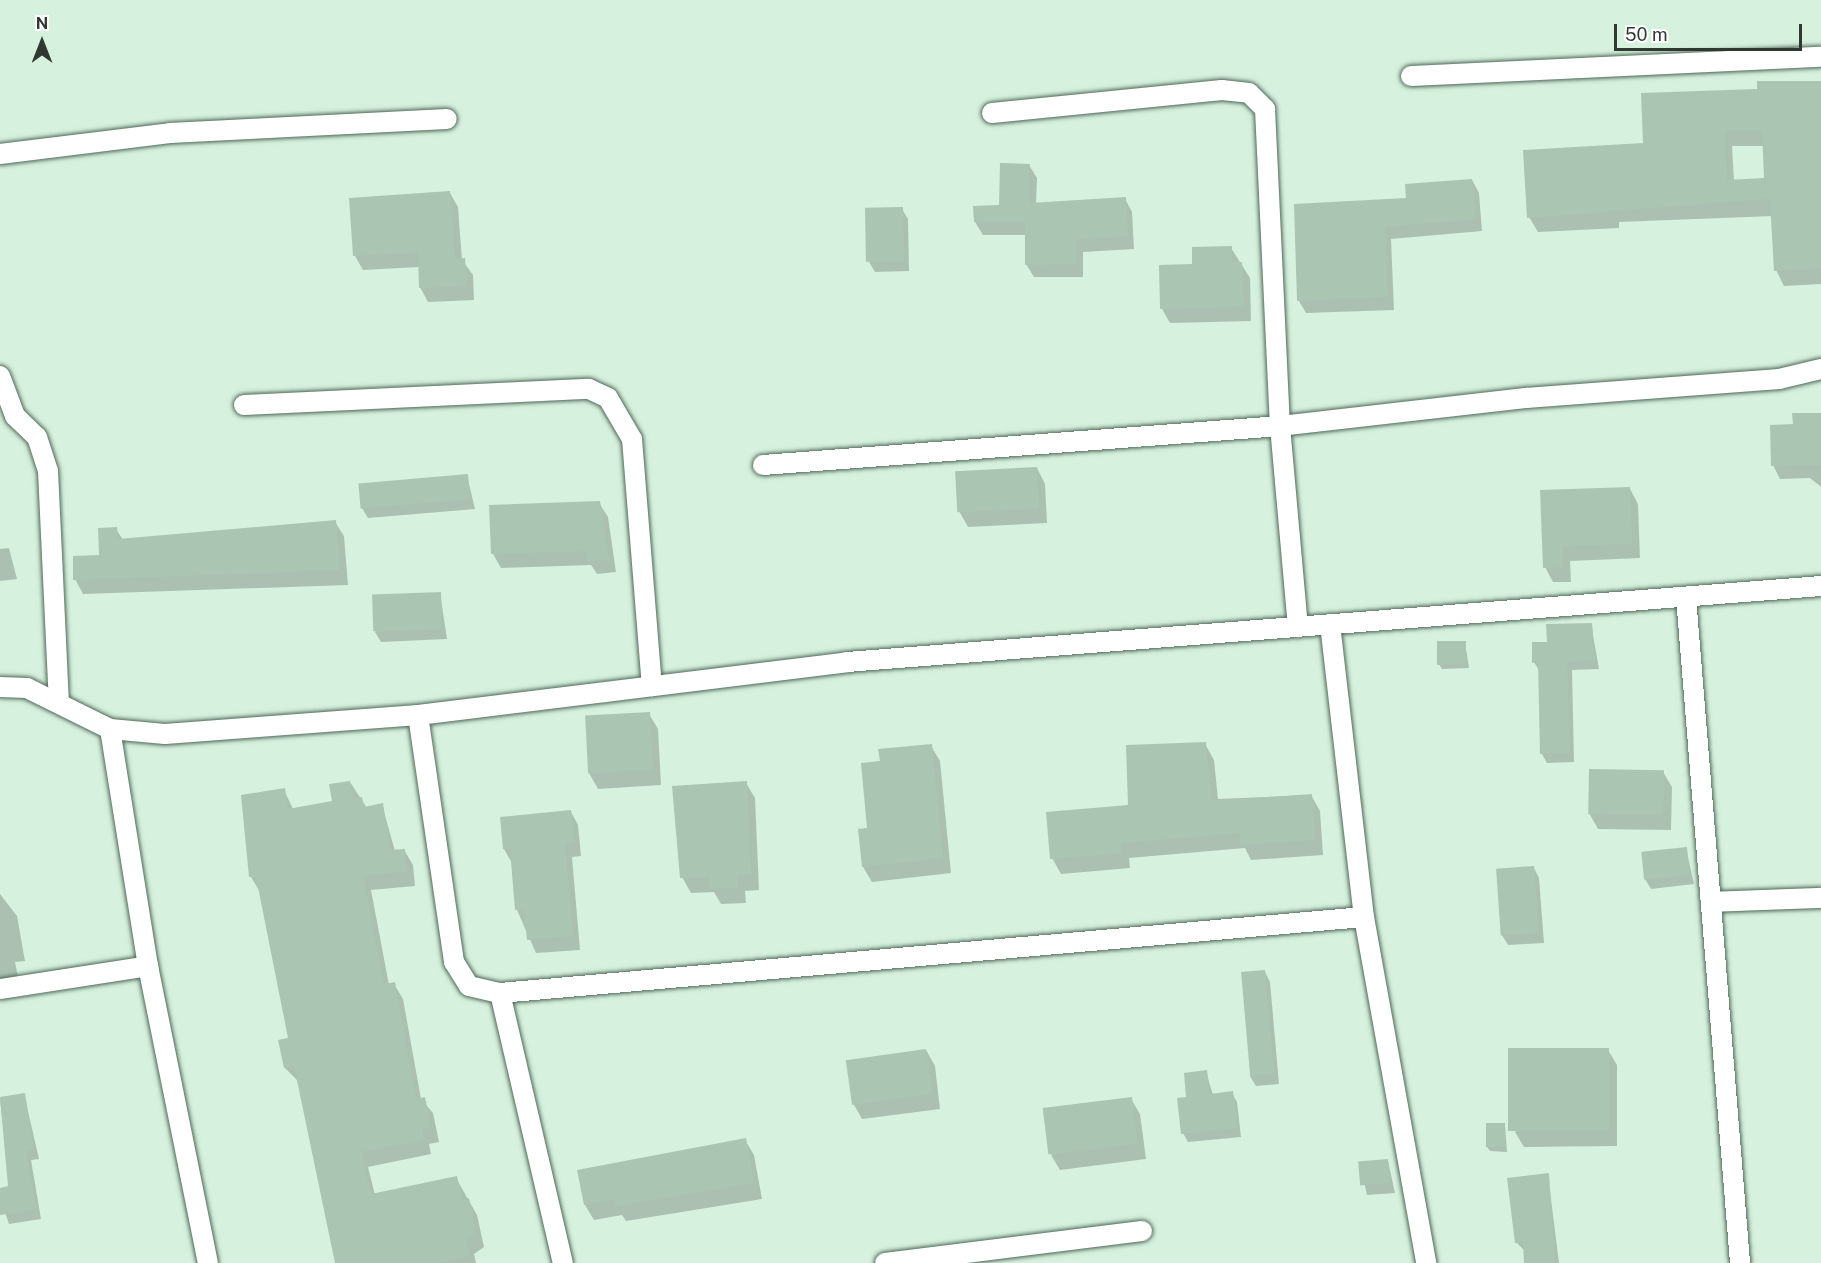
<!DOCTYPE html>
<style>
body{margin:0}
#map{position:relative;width:1821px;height:1263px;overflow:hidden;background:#d6f1de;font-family:"Public Sans",sans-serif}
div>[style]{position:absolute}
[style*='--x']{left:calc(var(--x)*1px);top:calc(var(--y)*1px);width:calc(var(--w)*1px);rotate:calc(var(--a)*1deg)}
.shadow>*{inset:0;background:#0003}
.building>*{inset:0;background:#abc5b3;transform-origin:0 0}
.roads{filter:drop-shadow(0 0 2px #506858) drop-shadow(0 0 2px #506858)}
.minor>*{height:20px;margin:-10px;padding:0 10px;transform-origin:10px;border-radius:10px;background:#fff}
span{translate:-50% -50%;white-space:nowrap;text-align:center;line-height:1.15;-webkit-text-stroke:6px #fff;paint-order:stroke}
.north{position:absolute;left:12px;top:12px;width:60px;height:60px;-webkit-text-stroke:4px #fff;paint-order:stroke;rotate:0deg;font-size:16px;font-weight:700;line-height:24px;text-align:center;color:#2f3932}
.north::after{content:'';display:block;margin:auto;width:21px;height:27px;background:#2f3932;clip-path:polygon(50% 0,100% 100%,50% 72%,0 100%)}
.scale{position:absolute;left:1614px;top:24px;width:188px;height:27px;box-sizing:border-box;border:3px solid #2f3932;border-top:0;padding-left:8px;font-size:18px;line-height:21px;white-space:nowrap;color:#2f3932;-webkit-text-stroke:4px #fff;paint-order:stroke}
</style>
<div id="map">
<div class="shadow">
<i style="clip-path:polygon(evenodd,1821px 83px,1821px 284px,1784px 286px,1776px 270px,1773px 216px,1619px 222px,1619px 228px,1538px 232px,1529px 217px,1644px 144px,1758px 90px,1821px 83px,1732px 146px,1764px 146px,1766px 179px,1734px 181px,1732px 146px)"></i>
<i style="clip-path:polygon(1029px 165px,1037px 178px,1036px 204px,1125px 199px,1132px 212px,1134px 249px,1083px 252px,1083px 277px,1034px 277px,1026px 264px,1026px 235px,983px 235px,975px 222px,1001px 206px)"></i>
<i style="clip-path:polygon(1472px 180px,1479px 193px,1482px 231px,1391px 239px,1394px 310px,1306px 313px,1299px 301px,1408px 199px)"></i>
<i style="clip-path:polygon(450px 193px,458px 207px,462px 260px,473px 275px,474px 300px,428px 302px,420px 287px,419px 267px,363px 270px,355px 256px,351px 199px)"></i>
<i style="clip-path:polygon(902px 209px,908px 219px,909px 271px,875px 272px,869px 262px)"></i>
<i style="clip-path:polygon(1231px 248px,1250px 278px,1251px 321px,1170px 323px,1162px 309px,1160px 267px,1193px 265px)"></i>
<i style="clip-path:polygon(1821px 414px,1821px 487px,1810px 478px,1780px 479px,1773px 465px,1794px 426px)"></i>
<i style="clip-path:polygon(1037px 468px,1045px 484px,1047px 523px,968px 527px,959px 511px,957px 472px)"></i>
<i style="clip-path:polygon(467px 476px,475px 509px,368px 518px,362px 508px)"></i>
<i style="clip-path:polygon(1630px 489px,1638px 504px,1640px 558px,1570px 561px,1571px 582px,1553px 582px,1545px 567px,1542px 492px)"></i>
<i style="clip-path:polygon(599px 503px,608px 517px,616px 572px,597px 574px,591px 565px,501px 568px,493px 554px)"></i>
<i style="clip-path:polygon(335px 522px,344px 536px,348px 585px,83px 594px,75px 579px,100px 556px,116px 529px,123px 540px)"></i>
<i style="clip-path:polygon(9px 548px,17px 579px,0 581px,0 549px)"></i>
<i style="clip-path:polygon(440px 593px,447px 639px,381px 642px,375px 632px)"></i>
<i style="clip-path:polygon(1591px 624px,1599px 669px,1572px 670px,1574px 762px,1547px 763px,1542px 754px,1540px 672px,1534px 662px,1548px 643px)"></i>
<i style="clip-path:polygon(1465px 642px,1469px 668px,1442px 669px,1439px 664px)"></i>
<i style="clip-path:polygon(649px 714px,658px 729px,661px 785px,598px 789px,589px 773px)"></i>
<i style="clip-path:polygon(1205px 744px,1214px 760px,1218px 799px,1311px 795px,1320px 811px,1323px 855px,1251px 860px,1245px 848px,1129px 858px,1130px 868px,1061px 874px,1052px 858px,1130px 806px)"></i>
<i style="clip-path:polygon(931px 746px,940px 761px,951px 873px,872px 882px,863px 867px,881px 762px)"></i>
<i style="clip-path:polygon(1663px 772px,1672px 787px,1671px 830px,1598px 829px,1589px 813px)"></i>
<i style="clip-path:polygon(350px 782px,367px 808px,382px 805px,395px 851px,404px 850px,413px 865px,415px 886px,371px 890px,389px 985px,394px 984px,403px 999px,421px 1099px,433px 1113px,439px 1142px,429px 1144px,431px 1154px,368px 1167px,375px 1195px,456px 1178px,477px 1215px,484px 1247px,474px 1254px,476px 1263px,336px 1263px,299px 1082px,285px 1068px,280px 1041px,290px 1039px,260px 892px,251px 877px,284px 790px,293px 809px,334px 802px)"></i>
<i style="clip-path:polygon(746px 783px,755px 798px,759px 890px,745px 891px,746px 903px,721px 904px,714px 892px,691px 893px,682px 877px)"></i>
<i style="clip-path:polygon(571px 812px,578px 825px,581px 856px,572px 857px,580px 950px,536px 953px,517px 910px,512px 863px,504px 849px)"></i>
<i style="clip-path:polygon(1686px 849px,1694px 884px,1651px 889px,1645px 879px)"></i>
<i style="clip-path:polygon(1534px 868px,1539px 878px,1544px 943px,1508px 945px,1502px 935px)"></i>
<i style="clip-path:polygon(0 894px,17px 916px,25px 961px,15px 962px,18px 977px,0 980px)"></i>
<i style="clip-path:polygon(1265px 972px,1270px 982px,1279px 1084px,1256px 1086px,1250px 1076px)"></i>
<i style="clip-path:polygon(926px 1050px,935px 1066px,940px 1109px,862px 1119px,853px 1103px)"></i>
<i style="clip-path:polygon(1608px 1050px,1617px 1065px,1617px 1146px,1524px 1147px,1515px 1132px)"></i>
<i style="clip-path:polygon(1206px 1072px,1213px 1095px,1232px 1093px,1237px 1102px,1241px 1137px,1188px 1142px,1183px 1133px,1188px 1098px)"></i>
<i style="clip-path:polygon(24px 1094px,39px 1159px,31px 1160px,41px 1219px,9px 1224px,0 1198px,0 1189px,10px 1188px,0 1099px)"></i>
<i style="clip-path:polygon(1131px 1099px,1140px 1114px,1146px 1159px,1060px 1170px,1051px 1155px)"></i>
<i style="clip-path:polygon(1505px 1125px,1507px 1152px,1490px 1151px,1487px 1147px)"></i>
<i style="clip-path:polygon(745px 1140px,754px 1155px,762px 1199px,626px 1221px,622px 1215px,594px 1220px,585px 1205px,578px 1171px)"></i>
<i style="clip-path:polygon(1388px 1161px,1395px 1193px,1367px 1195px,1360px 1162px)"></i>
<i style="clip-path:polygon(1548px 1175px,1559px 1263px,1526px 1263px,1525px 1251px,1516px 1242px)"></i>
</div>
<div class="building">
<i style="clip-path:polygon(evenodd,1757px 81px,1821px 81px,1821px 268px,1774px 271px,1770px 201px,1765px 199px,1527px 218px,1523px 150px,1643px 143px,1641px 93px,1757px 89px,1757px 81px,1725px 131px,1762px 131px,1764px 178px,1727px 180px,1725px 131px)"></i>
<i style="clip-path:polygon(1000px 163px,1030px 164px,1030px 203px,1126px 197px,1128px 236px,1076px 239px,1076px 264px,1025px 265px,1025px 222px,974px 222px,973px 206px,999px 205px)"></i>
<i style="clip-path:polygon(1472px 179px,1476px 219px,1385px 227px,1388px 297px,1297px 301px,1294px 204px,1406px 198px,1405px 184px)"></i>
<i style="clip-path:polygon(450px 191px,455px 259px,465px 258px,467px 286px,419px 288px,418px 252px,353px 256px,349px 198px)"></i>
<i style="left:903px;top:207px;width:54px;height:38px;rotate:89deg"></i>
<i style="clip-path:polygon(1232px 246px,1232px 262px,1242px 262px,1244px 307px,1160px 309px,1159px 265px,1192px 264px,1192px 247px)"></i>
<i style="clip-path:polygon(1792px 413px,1821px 413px,1821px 465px,1771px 466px,1770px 425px,1793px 424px)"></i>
<i style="left:1037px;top:467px;width:41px;height:82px;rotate:87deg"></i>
<i style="left:468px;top:474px;width:25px;height:110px;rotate:85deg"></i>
<i style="clip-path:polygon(1630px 487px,1632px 544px,1563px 546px,1563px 567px,1543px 568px,1540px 490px)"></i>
<i style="clip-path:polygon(600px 501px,609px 559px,587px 561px,587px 551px,491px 554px,489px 505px)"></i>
<i style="clip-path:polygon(336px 520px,340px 570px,73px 580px,73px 556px,99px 555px,98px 528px,117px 527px,118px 539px)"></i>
<i style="left:441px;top:592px;width:37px;height:69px;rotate:88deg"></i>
<i style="clip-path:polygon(1592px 623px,1595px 660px,1567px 661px,1570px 753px,1540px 754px,1538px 662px,1532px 663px,1532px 642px,1547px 642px,1546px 624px)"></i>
<i style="left:1437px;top:641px;width:29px;height:24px"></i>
<i style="left:650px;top:712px;width:58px;height:65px;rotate:87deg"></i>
<i style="clip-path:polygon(1206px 742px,1211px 801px,1312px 794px,1315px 840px,1241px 845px,1240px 833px,1121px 843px,1122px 853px,1050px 859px,1046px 812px,1128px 805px,1126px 745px)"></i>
<i style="clip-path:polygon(932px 744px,943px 858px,862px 867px,858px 829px,867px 828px,861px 763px,880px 761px,878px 749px)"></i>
<i style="left:1589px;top:769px;width:75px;height:45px;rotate:1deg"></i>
<i style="clip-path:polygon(350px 781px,353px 798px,362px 797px,364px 807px,383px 803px,390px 850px,405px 849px,407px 871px,363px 876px,384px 984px,395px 982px,416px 1099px,425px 1097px,431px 1127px,422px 1129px,424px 1140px,361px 1152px,371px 1194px,457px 1176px,462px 1200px,469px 1198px,476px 1232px,466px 1238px,470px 1256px,438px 1263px,335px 1263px,294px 1066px,284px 1068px,278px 1040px,288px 1038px,256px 877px,249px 877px,241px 795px,285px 788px,288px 809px,332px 801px,329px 784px)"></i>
<i style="clip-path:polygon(747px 781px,751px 875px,737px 875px,738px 888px,710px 889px,710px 877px,680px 878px,672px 786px)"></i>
<i style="clip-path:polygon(571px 810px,575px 842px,565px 843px,573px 936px,527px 940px,524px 909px,515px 910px,510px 849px,503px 849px,500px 817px)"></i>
<i style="left:1687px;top:847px;width:28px;height:46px;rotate:84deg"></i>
<i style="left:1534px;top:866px;width:67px;height:38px;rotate:86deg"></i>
<i style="left:1265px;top:970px;width:104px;height:24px;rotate:85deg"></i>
<i style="left:1609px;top:1048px;width:83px;height:101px;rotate:90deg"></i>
<i style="left:926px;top:1049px;width:45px;height:81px;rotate:82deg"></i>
<i style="clip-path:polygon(1207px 1070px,1210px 1094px,1233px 1091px,1237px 1128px,1181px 1134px,1177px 1098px,1186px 1097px,1184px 1073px)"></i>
<i style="clip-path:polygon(25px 1093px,34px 1149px,26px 1150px,36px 1209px,0 1215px,0 1188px,8px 1186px,0 1097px)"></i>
<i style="left:1132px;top:1097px;width:47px;height:90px;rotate:83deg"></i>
<i style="left:1486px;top:1123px;width:19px;height:24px"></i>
<i style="clip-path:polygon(746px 1138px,754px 1183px,616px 1206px,614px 1199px,584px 1205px,577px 1170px)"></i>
<i style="left:1388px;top:1159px;width:24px;height:30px;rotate:85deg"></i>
<i style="clip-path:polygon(1549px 1173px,1555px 1263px,1524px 1263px,1523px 1242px,1515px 1243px,1507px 1178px)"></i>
</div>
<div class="roads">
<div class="minor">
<i style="--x:1411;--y:76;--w:410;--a:-2.7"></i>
<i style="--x:992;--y:113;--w:231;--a:-5.7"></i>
<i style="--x:1222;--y:90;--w:27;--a:6"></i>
<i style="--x:1249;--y:93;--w:23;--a:45"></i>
<i style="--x:1265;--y:109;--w:317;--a:87.3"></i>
<i style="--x:1280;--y:426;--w:202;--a:84.9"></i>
<i style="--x:0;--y:154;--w:171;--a:-7"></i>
<i style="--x:170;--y:133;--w:277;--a:-2.9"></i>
<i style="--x:0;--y:376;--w:43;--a:69.4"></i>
<i style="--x:15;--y:416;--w:30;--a:44"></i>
<i style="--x:37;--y:437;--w:36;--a:72"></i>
<i style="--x:48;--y:471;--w:230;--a:87.3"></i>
<i style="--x:244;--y:405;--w:345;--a:-2.7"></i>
<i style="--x:589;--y:389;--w:21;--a:25"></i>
<i style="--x:608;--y:398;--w:48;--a:59.7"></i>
<i style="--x:632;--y:439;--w:248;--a:85.4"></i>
<i style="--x:763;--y:465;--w:518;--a:-4.31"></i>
<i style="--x:1280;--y:426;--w:248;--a:-6.5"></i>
<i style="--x:1526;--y:398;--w:254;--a:-4.3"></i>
<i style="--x:1779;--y:379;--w:43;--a:-13.4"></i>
<i style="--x:1686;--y:597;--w:668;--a:85.36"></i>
<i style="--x:1330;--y:624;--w:295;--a:83.4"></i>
<i style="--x:1364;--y:917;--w:352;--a:79.8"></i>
<i style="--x:0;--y:687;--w:27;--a:2"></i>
<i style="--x:27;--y:688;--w:93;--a:26.3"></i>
<i style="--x:110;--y:729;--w:55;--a:5.2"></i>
<i style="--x:165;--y:734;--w:254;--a:-4.3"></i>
<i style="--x:418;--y:715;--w:432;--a:-7"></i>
<i style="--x:847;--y:662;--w:977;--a:-4.46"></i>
<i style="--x:418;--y:715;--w:250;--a:81.7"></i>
<i style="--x:454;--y:962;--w:28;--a:58"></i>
<i style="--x:469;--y:986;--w:32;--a:13"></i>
<i style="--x:500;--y:993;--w:867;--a:-5.03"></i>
<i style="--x:110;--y:729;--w:240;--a:80.9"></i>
<i style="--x:148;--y:966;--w:303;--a:78.6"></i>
<i style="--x:1711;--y:902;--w:110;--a:-2.1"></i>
<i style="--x:0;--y:989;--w:150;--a:-8.8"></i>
<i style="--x:500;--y:993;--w:277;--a:76.9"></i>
<i style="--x:885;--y:1263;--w:259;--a:-7.1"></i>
</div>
</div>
<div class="north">N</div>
<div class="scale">50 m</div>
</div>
